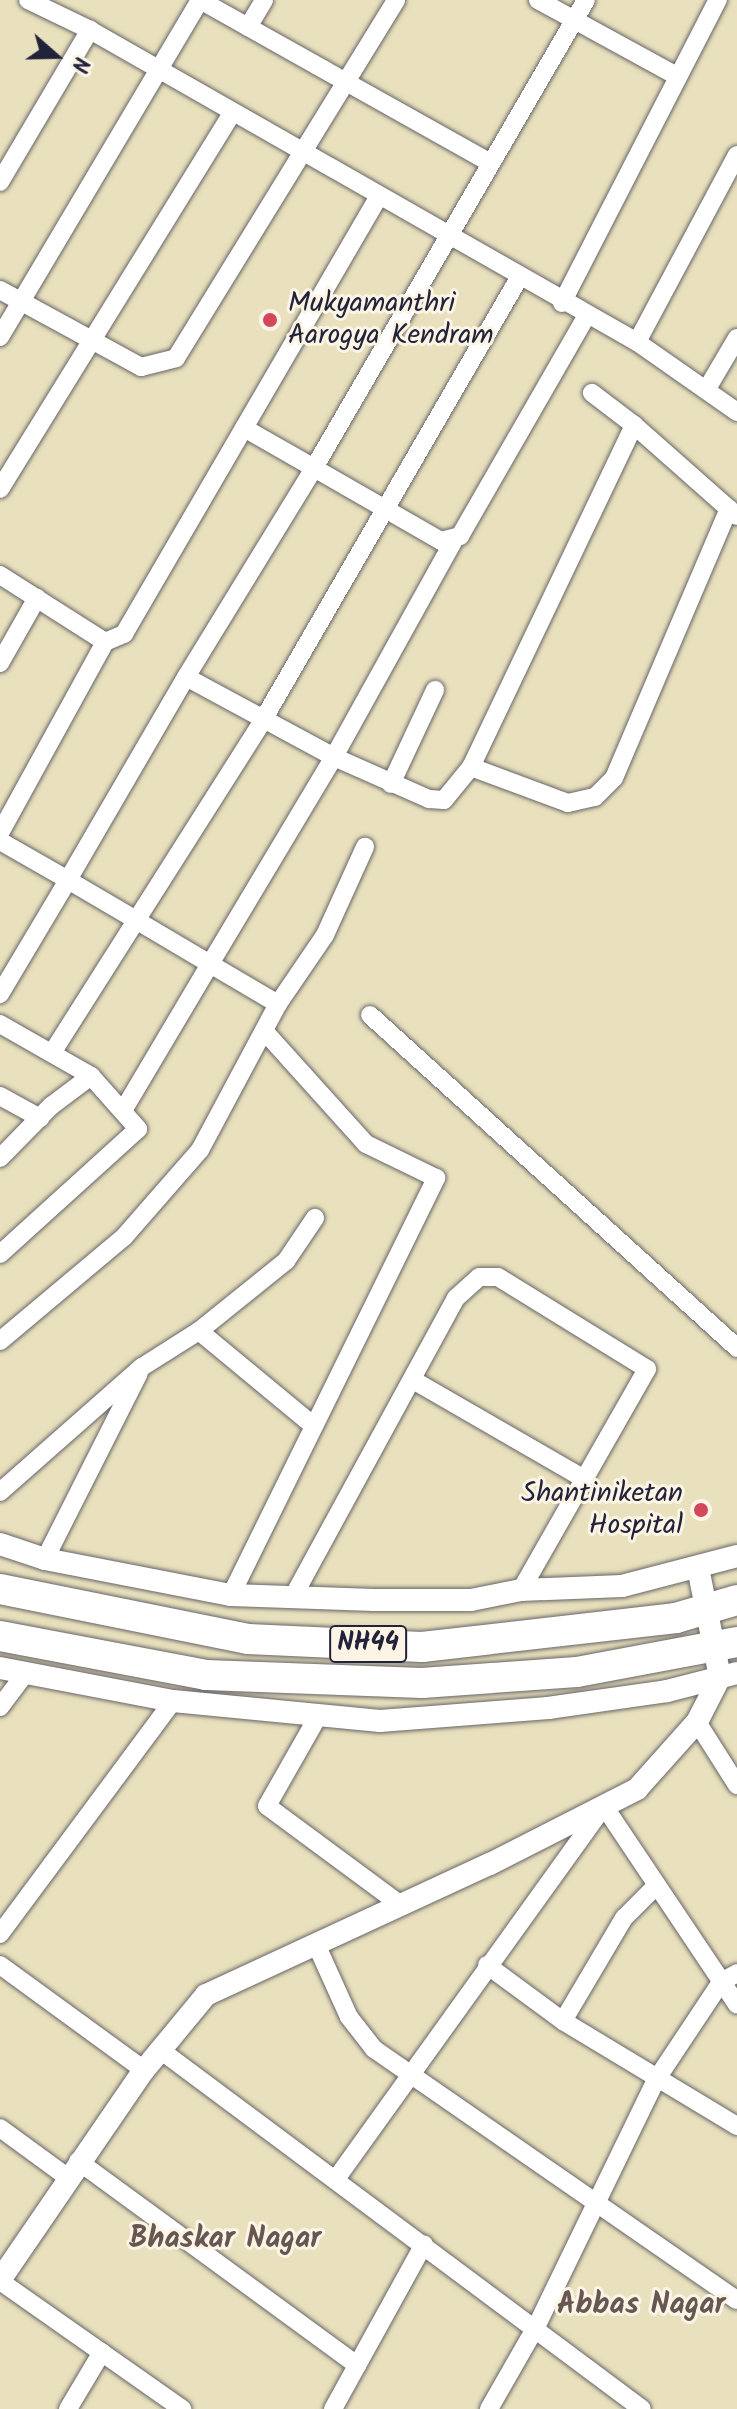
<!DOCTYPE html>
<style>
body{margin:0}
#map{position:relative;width:737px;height:2409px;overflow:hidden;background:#e9e1bd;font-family:Kalam,sans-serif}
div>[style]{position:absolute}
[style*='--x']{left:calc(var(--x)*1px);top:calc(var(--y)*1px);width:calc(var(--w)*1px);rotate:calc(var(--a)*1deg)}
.roads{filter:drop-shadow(0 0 2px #686568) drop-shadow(0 0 2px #686568)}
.minor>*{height:18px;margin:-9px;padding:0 9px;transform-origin:9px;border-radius:9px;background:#fff}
.tertiary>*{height:22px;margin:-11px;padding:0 11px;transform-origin:11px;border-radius:11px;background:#fff}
.trunk>*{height:30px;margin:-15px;padding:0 15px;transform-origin:15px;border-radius:15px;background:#fff}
.dots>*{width:22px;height:22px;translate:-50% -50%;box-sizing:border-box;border:4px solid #fcf5e5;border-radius:50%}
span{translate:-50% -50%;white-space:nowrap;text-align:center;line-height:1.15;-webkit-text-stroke:6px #fcf5e5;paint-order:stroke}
.shield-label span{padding:2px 6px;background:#fcf5e5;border:2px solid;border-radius:6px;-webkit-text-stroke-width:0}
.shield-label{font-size:26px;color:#22223b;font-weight:700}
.poi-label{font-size:28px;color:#22223b}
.left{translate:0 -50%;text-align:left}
.right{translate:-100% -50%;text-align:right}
.neighbourhood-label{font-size:30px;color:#675652;font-weight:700}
.north{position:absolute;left:16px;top:16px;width:80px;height:80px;-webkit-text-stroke:6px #fcf5e5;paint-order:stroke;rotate:110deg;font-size:22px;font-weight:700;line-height:32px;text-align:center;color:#22223b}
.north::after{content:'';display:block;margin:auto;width:28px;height:36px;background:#22223b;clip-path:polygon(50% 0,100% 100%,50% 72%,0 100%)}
</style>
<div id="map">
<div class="roads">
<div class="minor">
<i style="--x:28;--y:0;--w:69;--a:25.8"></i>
<i style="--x:90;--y:30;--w:630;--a:29.7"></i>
<i style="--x:637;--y:342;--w:122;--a:35"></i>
<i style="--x:200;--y:0;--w:333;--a:29.3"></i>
<i style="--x:538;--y:0;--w:158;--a:28.7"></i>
<i style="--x:248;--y:27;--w:31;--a:-59"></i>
<i style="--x:0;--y:182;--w:177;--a:-59.4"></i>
<i style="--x:0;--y:290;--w:161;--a:28.6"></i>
<i style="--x:141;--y:367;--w:36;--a:-14"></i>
<i style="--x:176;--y:358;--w:420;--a:-58.4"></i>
<i style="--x:562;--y:303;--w:341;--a:-62.8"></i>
<i style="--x:0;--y:337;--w:392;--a:-59.3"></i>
<i style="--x:637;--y:342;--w:212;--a:-61.9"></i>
<i style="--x:708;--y:387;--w:57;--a:-59.4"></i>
<i style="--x:634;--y:425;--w:137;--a:41.5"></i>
<i style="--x:244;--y:428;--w:81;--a:29.7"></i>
<i style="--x:314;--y:468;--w:541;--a:-59.83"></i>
<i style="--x:0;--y:489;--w:442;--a:-58.3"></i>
<i style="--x:453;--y:542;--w:246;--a:119"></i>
<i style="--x:334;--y:757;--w:104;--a:23.9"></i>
<i style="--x:429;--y:799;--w:15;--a:4"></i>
<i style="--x:444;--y:800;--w:43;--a:-50.7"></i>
<i style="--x:471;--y:767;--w:379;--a:-64.5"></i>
<i style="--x:634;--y:425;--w:53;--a:-142.7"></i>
<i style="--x:0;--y:575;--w:125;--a:32.5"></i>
<i style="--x:105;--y:642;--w:21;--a:-23"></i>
<i style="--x:124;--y:634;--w:507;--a:-59.79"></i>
<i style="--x:0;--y:663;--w:75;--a:-60.4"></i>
<i style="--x:186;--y:677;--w:245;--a:-58.5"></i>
<i style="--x:314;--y:468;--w:146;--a:29.9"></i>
<i style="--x:441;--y:541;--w:20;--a:-15"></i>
<i style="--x:460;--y:536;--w:253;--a:-60.1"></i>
<i style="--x:471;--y:767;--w:103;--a:20.4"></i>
<i style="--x:568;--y:803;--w:28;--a:-13"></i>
<i style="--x:595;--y:797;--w:27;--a:-45"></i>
<i style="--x:614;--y:778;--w:293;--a:-66.9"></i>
<i style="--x:391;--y:784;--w:104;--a:-64.9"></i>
<i style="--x:0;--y:833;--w:218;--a:-61.2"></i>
<i style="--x:0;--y:841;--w:78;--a:29.8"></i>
<i style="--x:68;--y:880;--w:79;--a:30.5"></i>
<i style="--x:136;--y:920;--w:86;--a:30.7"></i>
<i style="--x:210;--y:964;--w:241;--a:-59.1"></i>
<i style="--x:334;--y:757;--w:168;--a:-151.6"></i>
<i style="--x:186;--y:677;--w:235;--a:120.2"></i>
<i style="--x:68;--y:880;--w:133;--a:120.8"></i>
<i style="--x:370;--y:1015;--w:496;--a:42.2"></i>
<i style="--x:0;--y:1024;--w:105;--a:29.7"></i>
<i style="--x:91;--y:1076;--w:71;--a:48.4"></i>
<i style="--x:138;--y:1129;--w:186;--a:137.8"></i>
<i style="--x:52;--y:1053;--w:394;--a:-57.6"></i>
<i style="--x:263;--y:720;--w:511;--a:-59.92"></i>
<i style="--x:0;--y:1096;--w:46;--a:28.8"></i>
<i style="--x:124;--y:1109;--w:169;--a:-59.3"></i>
<i style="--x:210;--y:964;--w:79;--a:30.5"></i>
<i style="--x:0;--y:1158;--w:73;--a:-45.6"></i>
<i style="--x:51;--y:1106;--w:50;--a:-36.9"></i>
<i style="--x:199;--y:1331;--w:149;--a:39.6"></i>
<i style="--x:0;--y:1341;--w:162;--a:-40"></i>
<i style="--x:124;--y:1237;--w:116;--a:-48.9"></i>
<i style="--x:200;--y:1150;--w:166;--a:-61.9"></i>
<i style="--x:278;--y:1004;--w:83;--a:-55.7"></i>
<i style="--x:325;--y:935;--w:97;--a:-65.6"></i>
<i style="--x:413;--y:1380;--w:196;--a:30"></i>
<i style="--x:0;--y:1492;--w:189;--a:-41.4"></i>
<i style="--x:142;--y:1367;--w:67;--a:-32.3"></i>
<i style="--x:199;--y:1331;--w:112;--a:-38.8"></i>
<i style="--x:286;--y:1261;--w:52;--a:-56"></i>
<i style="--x:45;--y:1559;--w:208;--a:-63.2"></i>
<i style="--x:231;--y:1595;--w:465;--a:-63.8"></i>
<i style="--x:436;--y:1178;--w:78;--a:-154.1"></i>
<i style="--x:366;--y:1144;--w:149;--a:-132"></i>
<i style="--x:294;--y:1595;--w:338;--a:-61.4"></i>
<i style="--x:456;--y:1298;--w:31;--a:-42"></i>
<i style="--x:479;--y:1277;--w:19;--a:0"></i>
<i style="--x:498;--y:1277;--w:175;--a:31.7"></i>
<i style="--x:647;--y:1369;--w:254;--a:119.7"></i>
<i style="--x:0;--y:1707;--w:40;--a:-53"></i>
<i style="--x:317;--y:1718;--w:101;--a:119.6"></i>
<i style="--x:267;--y:1806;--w:167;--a:36.5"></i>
<i style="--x:697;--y:1722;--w:75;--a:57.6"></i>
<i style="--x:0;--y:1934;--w:290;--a:-53.4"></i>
<i style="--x:316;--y:1944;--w:80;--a:65.7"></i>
<i style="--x:349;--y:2017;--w:41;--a:52"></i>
<i style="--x:374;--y:2049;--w:441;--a:34.7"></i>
<i style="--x:0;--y:1965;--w:178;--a:36.1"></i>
<i style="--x:487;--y:1965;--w:94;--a:36.4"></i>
<i style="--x:563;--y:2021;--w:203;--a:31.1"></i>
<i style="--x:563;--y:2021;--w:120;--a:-59.4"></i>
<i style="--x:624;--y:1918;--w:45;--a:-45"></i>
<i style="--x:159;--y:2049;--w:602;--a:36.7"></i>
<i style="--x:0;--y:2128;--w:83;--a:36.2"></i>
<i style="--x:78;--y:2161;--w:346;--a:36.2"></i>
<i style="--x:336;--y:2179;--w:459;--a:-54.3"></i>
<i style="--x:604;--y:1806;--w:239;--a:56.2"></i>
<i style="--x:0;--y:2281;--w:223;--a:35.1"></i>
<i style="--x:68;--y:2409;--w:66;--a:-59.2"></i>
<i style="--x:333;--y:2409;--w:188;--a:-61.1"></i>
<i style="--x:489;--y:2409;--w:95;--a:-60.2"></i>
<i style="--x:536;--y:2327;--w:275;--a:-64.1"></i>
<i style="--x:656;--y:2080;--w:118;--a:-56.4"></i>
<i style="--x:721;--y:1982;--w:18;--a:-29"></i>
</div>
<div class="tertiary">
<i style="--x:0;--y:1544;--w:47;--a:18.4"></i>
<i style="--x:45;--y:1559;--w:189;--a:11"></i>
<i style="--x:231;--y:1595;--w:143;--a:2"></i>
<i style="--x:374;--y:1600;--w:97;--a:0"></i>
<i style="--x:471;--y:1600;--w:51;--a:-11.3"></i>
<i style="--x:521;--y:1590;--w:101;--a:-2.3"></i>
<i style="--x:622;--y:1586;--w:119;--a:-14.6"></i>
<i style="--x:0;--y:1668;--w:176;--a:10.8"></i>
<i style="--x:173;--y:1701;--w:208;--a:5.5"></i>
<i style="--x:380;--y:1721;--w:169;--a:-4.4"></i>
<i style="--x:548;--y:1708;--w:120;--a:-8.1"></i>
<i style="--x:667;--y:1691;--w:72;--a:-14.4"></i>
<i style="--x:0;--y:2280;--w:255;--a:-55.6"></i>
<i style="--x:144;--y:2070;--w:97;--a:-50.4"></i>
<i style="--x:206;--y:1995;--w:313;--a:-24.8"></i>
<i style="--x:490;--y:1864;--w:165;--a:-27"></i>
<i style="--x:637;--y:1789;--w:90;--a:-48.2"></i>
<i style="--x:697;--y:1722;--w:51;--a:-62.9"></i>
<i style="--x:720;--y:1677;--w:111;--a:-101.4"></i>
</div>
<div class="trunk">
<i style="--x:0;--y:1589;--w:253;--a:11.4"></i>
<i style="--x:248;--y:1639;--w:174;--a:2.6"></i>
<i style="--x:422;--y:1647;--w:256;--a:-6.5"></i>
<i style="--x:676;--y:1618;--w:64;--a:-16.4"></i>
<i style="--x:0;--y:1636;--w:210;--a:10.7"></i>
<i style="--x:206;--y:1675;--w:216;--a:2.1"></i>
<i style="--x:422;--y:1683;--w:155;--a:-4.1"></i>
<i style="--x:577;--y:1672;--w:163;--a:-10.6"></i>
</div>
</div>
<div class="dots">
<i style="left:270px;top:320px;background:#d1495b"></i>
<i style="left:701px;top:1510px;background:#d1495b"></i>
</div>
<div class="shield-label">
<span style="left:368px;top:1644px">NH44</span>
</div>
<div class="poi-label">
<span class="left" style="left:288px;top:320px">Mukyamanthri<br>Aarogya Kendram</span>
<span class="right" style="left:683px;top:1510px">Shantiniketan<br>Hospital</span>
</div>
<div class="neighbourhood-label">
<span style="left:225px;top:2239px">Bhaskar Nagar</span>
<span style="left:641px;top:2305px">Abbas Nagar</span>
</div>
<div class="north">N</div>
</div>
